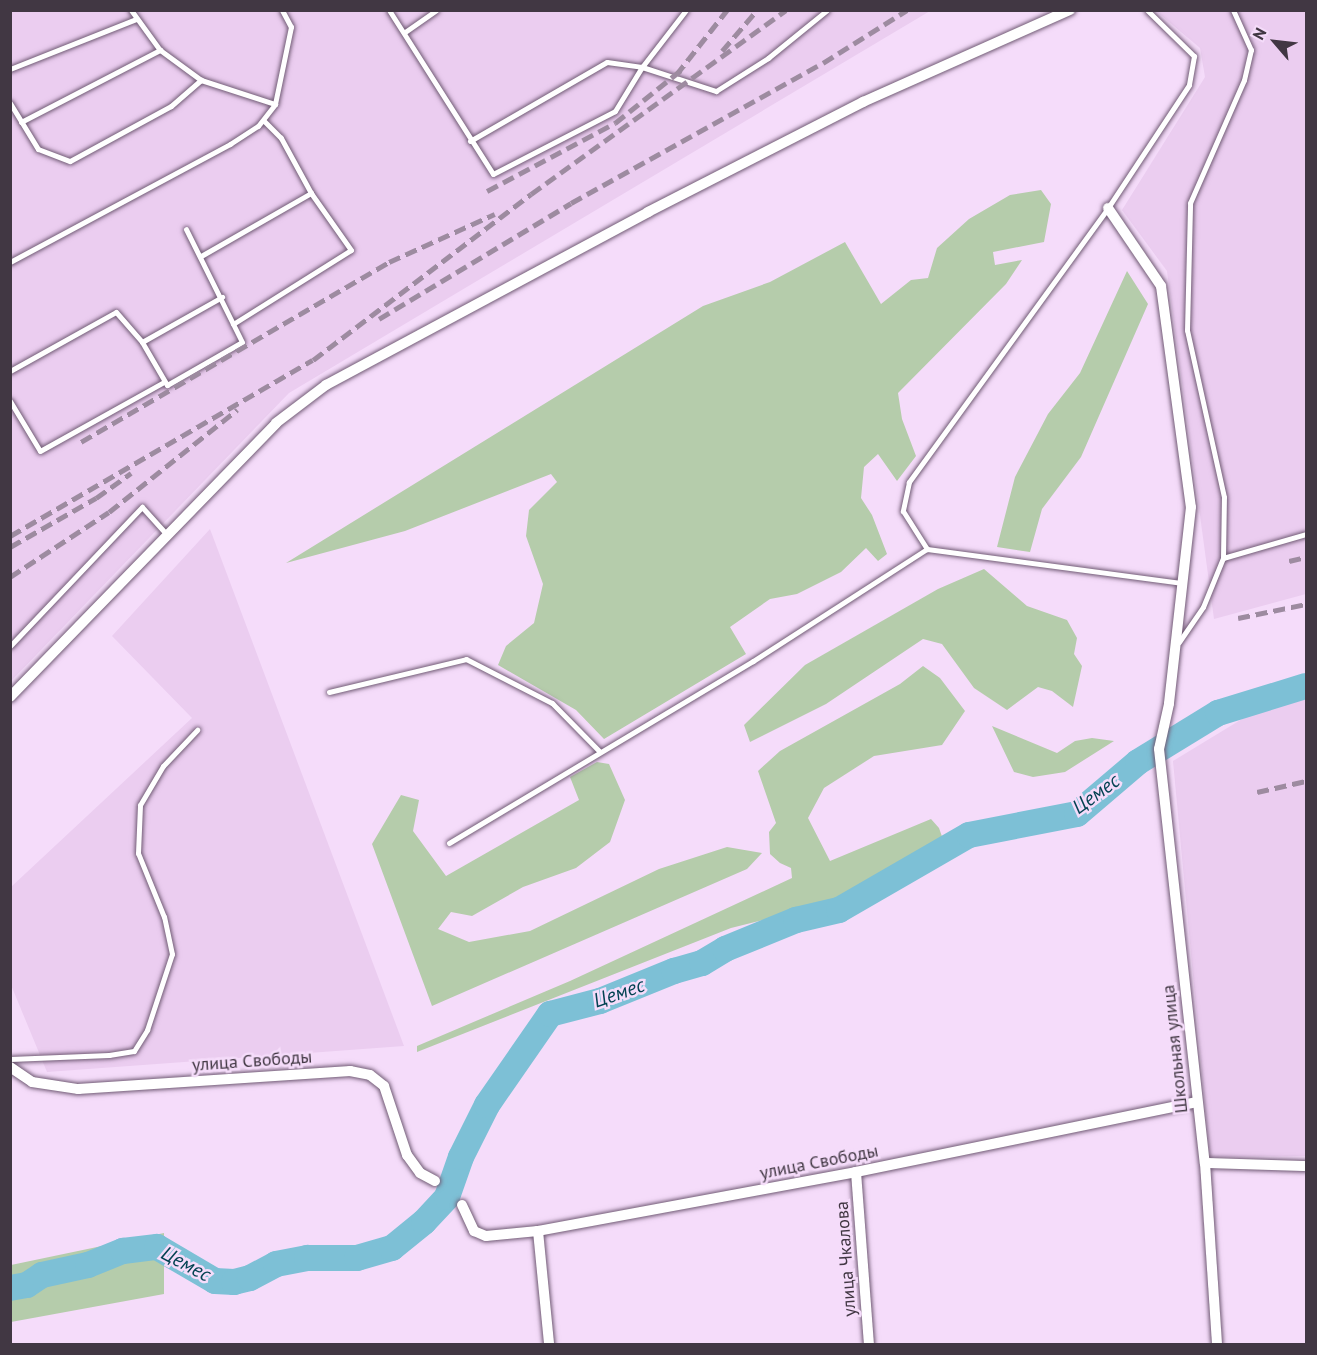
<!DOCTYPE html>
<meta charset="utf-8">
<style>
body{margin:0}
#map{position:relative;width:1317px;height:1355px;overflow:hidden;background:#f5dcfa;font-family:"PT Sans",sans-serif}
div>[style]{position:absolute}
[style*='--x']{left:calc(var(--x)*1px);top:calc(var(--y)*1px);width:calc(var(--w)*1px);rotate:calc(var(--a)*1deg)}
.built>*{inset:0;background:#ebcdf0}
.green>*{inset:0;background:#b5ccab}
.river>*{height:26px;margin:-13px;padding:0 13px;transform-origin:13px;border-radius:13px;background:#7dc0d6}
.roads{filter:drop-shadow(0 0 2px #715b75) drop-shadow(0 0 2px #715b75)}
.lane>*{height:5px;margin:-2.5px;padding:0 2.5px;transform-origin:2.5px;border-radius:2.5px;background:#fff}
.street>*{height:10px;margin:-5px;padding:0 5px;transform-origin:5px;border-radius:5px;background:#fff}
.rail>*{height:4.5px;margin-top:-2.25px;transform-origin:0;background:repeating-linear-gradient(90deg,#9d8ba0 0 12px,transparent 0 18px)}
span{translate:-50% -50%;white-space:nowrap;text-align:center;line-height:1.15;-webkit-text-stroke:5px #f5dcfa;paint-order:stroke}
.street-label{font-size:18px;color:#413743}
.water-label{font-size:20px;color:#034252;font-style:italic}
.frame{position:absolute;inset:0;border:12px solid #413743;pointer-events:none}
.north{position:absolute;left:1245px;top:12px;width:60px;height:60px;-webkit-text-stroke:4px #f5dcfa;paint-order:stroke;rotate:298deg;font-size:16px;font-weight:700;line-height:24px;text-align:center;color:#413743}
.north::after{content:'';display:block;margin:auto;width:21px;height:27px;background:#413743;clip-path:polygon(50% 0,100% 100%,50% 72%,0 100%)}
</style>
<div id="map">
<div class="built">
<i style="clip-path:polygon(11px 11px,930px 11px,289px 393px,11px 681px)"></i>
<i style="clip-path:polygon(1156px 11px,1306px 11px,1306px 594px,1214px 619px,1167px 271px,1122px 210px,1205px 77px,1200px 48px)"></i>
<i style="clip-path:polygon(210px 529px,404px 1046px,47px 1072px,11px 985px,11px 887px,192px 718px,112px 636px)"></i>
<i style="clip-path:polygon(1306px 699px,1306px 1156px,1210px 1157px,1173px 761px,1247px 716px)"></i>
</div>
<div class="green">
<i style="clip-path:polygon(1041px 190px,1051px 204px,1044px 242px,993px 252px,995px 265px,1022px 260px,1006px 284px,898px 393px,902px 419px,916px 456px,897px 481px,878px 454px,864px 467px,861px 498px,872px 515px,887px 554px,878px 561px,866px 548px,841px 572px,797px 594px,770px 599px,730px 627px,746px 654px,604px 739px,576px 710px,498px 665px,506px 646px,534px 623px,543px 584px,526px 536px,529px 510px,557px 482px,551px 474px,405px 531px,286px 563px,703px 306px,770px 282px,845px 242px,881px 304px,911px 280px,928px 278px,937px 248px,969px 219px,1010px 195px)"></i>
<i style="clip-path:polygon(1127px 271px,1148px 304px,1081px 457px,1042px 509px,1030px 552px,997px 547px,1015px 477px,1048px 414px,1080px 373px)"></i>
<i style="clip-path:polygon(984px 569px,1027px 606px,1067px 620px,1077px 638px,1074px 654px,1082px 666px,1073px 707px,1052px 691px,1038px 687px,1007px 710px,974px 688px,942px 644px,923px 639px,826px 704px,750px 742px,744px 725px,805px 665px,938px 589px)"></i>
<i style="clip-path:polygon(923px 666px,940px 678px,965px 711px,942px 745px,874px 756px,824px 788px,808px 818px,830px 861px,931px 819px,939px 828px,945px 845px,836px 902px,731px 928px,417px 1052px,417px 1046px,570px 981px,792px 878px,791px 868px,780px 863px,770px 854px,769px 832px,776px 823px,758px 771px,780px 751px,900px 684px)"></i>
<i style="clip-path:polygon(992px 726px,1057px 753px,1075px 741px,1092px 738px,1114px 741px,1065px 772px,1033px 777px,1014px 772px)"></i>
<i style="clip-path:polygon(597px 762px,609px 764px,625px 800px,610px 842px,576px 868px,523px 887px,472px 916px,451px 912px,438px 929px,469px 942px,530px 931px,659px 869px,727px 847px,762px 853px,747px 869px,432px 1006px,372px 844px,401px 795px,419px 800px,413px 831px,446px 876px,579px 800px,570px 777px)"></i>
<i style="clip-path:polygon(164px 1233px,164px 1294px,11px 1322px,11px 1265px)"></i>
</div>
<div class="river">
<i style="--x:10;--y:1288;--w:17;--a:-10"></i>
<i style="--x:27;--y:1285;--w:18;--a:-34"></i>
<i style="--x:42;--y:1275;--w:47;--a:-12.3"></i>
<i style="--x:88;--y:1265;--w:38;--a:-22"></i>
<i style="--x:123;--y:1251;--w:34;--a:-7"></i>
<i style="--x:157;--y:1247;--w:67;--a:30.4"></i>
<i style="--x:215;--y:1281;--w:19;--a:3"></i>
<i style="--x:234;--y:1282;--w:16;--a:-14"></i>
<i style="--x:250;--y:1278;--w:30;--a:-28"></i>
<i style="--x:276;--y:1264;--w:32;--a:-11"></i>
<i style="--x:307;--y:1258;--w:50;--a:0"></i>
<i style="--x:357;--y:1258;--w:36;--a:-16"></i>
<i style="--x:392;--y:1248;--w:41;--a:-39.1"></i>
<i style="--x:424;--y:1222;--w:34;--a:-47"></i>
<i style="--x:447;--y:1197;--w:42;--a:-70.7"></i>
<i style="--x:461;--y:1157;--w:58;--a:-63.4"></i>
<i style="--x:487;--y:1105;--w:111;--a:-55.3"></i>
<i style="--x:550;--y:1014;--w:52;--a:-14.6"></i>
<i style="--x:600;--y:1001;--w:80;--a:-22.1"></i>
<i style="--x:674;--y:971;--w:29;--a:-16"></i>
<i style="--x:702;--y:963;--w:27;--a:-31"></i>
<i style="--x:725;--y:949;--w:77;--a:-22.2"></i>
<i style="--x:796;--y:920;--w:44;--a:-13.1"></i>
<i style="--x:839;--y:910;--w:150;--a:-30"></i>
<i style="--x:969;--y:835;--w:110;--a:-11"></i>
<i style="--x:1077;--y:814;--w:80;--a:-40.4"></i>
<i style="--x:1138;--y:762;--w:94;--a:-31.5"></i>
<i style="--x:1218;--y:713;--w:92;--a:-17.1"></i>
</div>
<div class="roads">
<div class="lane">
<i style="--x:131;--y:10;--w:49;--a:54.1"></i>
<i style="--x:160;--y:50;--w:51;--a:36.2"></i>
<i style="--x:389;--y:10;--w:194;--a:57.6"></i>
<i style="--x:493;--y:174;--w:137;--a:-27.3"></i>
<i style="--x:615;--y:111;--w:52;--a:-58.5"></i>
<i style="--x:642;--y:67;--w:72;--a:-52.3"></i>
<i style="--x:1147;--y:10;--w:66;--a:44.4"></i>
<i style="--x:1194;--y:56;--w:29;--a:100"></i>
<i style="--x:1189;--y:85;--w:147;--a:123.4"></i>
<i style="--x:1108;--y:208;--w:339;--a:126"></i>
<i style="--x:909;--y:482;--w:30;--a:102"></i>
<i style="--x:903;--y:511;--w:45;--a:57.7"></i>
<i style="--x:927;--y:549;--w:258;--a:7.6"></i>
<i style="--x:405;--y:32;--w:38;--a:-35"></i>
<i style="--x:10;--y:69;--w:136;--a:-21.6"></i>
<i style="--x:10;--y:103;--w:54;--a:58.7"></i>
<i style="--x:38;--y:149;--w:34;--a:21"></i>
<i style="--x:70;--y:161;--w:115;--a:-28.6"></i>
<i style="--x:171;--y:106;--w:40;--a:-41"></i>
<i style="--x:201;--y:80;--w:78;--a:18"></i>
<i style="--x:21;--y:122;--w:157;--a:-27.4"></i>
<i style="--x:470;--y:141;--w:158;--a:-30"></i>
<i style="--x:607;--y:62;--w:35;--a:8"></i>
<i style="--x:642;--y:67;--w:78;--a:18"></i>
<i style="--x:716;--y:91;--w:62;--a:-32.4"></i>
<i style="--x:768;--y:58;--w:76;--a:-39.1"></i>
<i style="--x:201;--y:256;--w:127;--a:-29.8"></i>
<i style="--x:10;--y:262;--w:250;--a:-28.2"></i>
<i style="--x:230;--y:144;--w:33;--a:-33"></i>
<i style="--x:258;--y:126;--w:28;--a:-52"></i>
<i style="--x:275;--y:104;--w:79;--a:-78.3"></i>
<i style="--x:291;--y:27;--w:19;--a:-118"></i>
<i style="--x:233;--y:324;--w:139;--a:-32.1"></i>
<i style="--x:351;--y:250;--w:70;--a:-125.1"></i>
<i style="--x:311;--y:193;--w:63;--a:-118.6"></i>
<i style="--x:281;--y:138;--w:25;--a:-135"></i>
<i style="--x:142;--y:342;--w:92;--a:-29.4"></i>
<i style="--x:10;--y:371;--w:121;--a:-29.1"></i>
<i style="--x:116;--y:312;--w:40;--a:49"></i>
<i style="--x:142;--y:342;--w:50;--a:59.8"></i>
<i style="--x:167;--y:385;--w:86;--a:-29.8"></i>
<i style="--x:242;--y:342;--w:126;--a:-116.4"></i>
<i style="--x:10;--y:401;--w:58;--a:59"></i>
<i style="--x:40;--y:451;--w:142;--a:-29.1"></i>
<i style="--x:1223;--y:558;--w:86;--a:-16.1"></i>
<i style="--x:1179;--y:642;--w:42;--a:-55.6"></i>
<i style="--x:1203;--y:607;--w:53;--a:-67.8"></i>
<i style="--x:1223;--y:558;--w:61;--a:-89.1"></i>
<i style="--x:1224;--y:497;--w:171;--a:-102.5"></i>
<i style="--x:1187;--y:330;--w:127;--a:-88.6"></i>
<i style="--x:1190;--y:203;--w:134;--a:-66.3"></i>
<i style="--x:1244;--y:80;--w:31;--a:-77"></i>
<i style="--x:1251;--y:50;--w:44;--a:-114.2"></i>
<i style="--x:10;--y:646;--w:192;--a:-46.5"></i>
<i style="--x:142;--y:507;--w:38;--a:48"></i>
<i style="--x:329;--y:692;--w:141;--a:-13.5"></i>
<i style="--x:466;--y:659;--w:97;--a:27.1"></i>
<i style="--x:552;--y:703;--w:67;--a:45.6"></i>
<i style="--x:449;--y:843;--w:354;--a:-30.9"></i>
<i style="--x:753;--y:661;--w:207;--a:-32.8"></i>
<i style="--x:10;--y:1059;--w:99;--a:-2.3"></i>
<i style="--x:109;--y:1055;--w:25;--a:-9"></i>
<i style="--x:134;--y:1051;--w:25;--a:-58"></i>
<i style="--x:147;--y:1030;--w:80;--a:-71.8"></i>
<i style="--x:172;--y:954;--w:38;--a:-102"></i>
<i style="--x:164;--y:917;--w:69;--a:-112.1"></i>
<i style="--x:138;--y:853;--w:48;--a:-87.6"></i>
<i style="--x:140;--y:805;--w:45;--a:-59.5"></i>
<i style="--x:163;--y:766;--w:50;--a:-46.6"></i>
</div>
<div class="street">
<i style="--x:1108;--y:208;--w:94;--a:55.8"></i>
<i style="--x:1161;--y:286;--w:223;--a:82.3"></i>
<i style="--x:1191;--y:507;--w:198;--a:96.4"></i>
<i style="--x:1169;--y:704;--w:46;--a:102.5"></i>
<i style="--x:1159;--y:749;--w:417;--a:83.7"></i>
<i style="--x:1205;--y:1163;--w:181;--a:86.2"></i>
<i style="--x:10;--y:697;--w:382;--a:-45.8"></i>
<i style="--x:276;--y:423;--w:63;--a:-37.2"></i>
<i style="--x:326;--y:385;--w:366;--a:-28.2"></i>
<i style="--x:648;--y:212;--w:242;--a:-27.1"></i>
<i style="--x:863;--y:102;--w:227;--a:-24"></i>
<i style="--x:10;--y:1067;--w:27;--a:34"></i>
<i style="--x:32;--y:1082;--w:47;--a:8.7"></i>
<i style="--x:78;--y:1089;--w:273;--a:-3.8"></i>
<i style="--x:350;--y:1071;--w:20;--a:11"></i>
<i style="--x:370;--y:1075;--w:18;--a:38"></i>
<i style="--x:384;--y:1086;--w:73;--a:71.6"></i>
<i style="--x:407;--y:1155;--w:22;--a:54"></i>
<i style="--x:420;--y:1173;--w:17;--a:28"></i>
<i style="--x:1205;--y:1163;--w:101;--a:1.7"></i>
<i style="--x:856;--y:1172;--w:172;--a:85.7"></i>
<i style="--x:462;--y:1205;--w:29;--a:65"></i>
<i style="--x:474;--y:1231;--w:13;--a:23"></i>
<i style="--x:486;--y:1236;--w:52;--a:-5.5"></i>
<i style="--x:538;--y:1231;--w:323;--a:-10.5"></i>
<i style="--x:856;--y:1172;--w:348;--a:-11.6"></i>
<i style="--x:538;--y:1231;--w:114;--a:84.4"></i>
</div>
</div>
<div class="rail">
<i style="--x:722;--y:51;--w:54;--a:-49.5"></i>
<i style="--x:676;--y:75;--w:83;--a:-51.9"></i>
<i style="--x:487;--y:191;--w:145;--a:-28"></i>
<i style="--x:615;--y:123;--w:85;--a:-38.8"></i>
<i style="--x:379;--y:319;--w:224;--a:-31.1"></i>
<i style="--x:571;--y:203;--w:288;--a:-29.1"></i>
<i style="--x:823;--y:63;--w:99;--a:-32.2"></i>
<i style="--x:81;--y:442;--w:357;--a:-30.3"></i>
<i style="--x:389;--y:262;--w:116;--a:-24.4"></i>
<i style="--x:10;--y:536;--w:350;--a:-30.2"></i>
<i style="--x:313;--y:360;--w:274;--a:-37.3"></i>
<i style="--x:531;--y:194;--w:314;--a:-35.8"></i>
<i style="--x:10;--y:547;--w:99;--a:-29.7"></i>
<i style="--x:96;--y:498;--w:43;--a:-35.5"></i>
<i style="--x:1289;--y:561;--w:17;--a:-13"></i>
<i style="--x:10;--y:577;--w:118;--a:-33.3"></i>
<i style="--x:109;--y:512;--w:164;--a:-38.6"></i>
<i style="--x:1238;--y:618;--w:69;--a:-11.6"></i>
<i style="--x:1257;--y:792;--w:50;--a:-12.7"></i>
</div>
<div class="street-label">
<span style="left:1175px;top:1049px;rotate:-96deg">Школьная улица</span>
<span style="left:252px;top:1061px;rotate:-4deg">улица Свободы</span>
<span style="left:819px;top:1162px;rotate:-11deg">улица Свободы</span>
<span style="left:846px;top:1259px;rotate:-94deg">улица Чкалова</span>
</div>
<div class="water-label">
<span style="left:1096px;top:794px;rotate:-36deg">Цемес</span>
<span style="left:619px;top:993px;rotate:-19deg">Цемес</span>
<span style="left:186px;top:1264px;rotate:28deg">Цемес</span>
</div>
<div class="frame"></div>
<div class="north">N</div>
</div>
